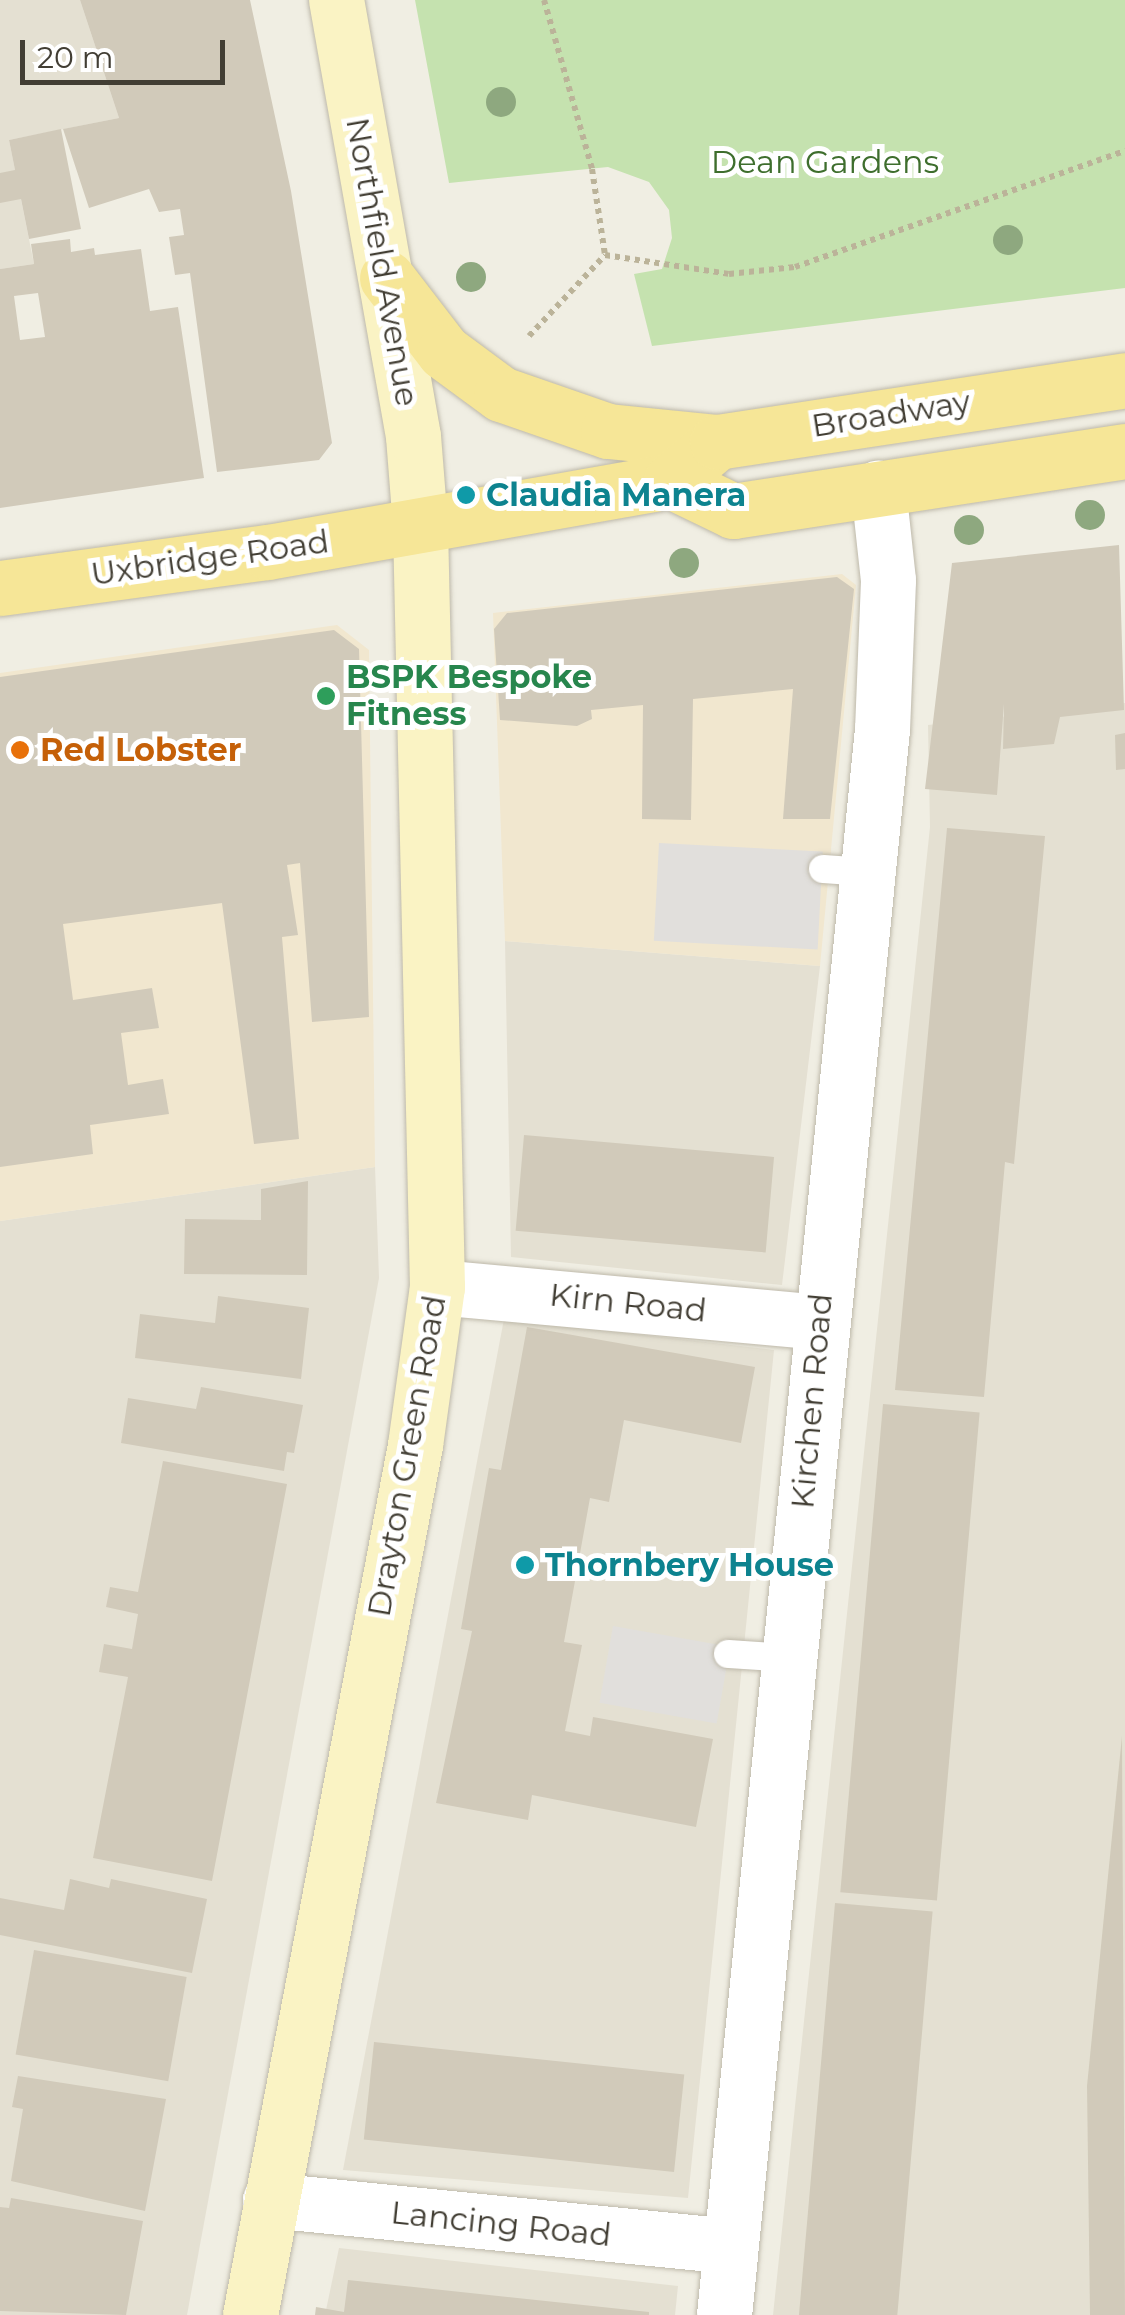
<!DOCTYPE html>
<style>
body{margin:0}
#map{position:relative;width:1125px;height:2315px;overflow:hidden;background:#f0eee3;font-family:Montserrat,sans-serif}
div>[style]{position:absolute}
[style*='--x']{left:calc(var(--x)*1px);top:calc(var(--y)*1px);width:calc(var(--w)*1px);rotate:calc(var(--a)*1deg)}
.residential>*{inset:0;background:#e4e0d2}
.commercial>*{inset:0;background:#f1e7cf}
.green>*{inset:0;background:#c5e2af}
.parking>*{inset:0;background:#e1dfdc;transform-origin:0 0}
.building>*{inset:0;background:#d1caba;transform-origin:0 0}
.path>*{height:6px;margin-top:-3px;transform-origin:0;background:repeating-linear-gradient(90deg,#bbb399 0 5px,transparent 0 10px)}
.roads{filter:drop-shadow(0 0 2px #beb9aa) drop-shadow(0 0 2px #beb9aa)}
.service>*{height:28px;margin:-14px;padding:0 14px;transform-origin:14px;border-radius:14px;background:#fff}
.minor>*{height:55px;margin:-27.5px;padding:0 27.5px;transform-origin:27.5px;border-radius:27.5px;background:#fff}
.secondary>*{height:55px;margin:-27.5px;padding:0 27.5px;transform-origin:27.5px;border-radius:27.5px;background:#faf3c4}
.primary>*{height:55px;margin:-27.5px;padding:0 27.5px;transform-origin:27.5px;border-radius:27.5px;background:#f6e697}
.trees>*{width:30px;height:30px;margin:-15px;border-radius:50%;background:#8ea87f}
.dots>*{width:28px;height:28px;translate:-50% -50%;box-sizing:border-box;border:5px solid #fff;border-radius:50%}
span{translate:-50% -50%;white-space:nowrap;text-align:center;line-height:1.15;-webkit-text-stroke:10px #fff;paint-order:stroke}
.park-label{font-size:32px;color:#3e6e2d}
.street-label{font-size:32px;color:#423e34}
.culture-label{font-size:32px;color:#0d838f;font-weight:700}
.left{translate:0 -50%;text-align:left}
.leisure-label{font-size:32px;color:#27864d;font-weight:700}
.food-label{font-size:32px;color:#c56008;font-weight:700}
.scale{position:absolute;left:20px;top:40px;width:205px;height:45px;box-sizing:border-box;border:5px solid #423e34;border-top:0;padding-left:12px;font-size:30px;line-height:35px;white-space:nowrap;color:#423e34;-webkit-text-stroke:8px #fff;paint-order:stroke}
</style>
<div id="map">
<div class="residential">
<i style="clip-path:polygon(0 0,80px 0,119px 118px,9px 140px,34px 264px,0 269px)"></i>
<i style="clip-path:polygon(1125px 703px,1125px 2315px,773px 2315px,930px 827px,928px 725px)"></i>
<i style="clip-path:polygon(505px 941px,820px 966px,782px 1285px,511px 1257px)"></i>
<i style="clip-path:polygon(375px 1167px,379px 1278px,187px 2315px,0 2315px,0 1221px)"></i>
<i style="clip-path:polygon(504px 1319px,774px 1350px,688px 2198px,343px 2170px)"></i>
<i style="clip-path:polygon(339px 2248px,678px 2286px,675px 2315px,325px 2315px)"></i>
</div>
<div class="commercial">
<i style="clip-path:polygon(842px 574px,856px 585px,820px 966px,505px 941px,493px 613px)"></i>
<i style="clip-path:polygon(337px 625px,369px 650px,375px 1167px,0 1221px,0 673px)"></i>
</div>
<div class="green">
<i style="clip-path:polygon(415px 0,1125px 0,1125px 288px,652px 346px,634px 274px,662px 269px,672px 238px,669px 210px,649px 182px,608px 167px,449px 183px)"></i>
</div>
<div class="parking">
<i style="left:659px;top:843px;width:164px;height:98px;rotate:3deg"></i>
<i style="left:613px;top:1626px;width:119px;height:78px;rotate:10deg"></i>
</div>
<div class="building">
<i style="clip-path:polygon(80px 0,250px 0,291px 191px,332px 443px,319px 460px,217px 472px,190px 273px,175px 275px,169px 237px,184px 235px,180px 209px,159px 212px,149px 189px,89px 208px,63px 129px,119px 118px)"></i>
<i style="clip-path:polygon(61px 129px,81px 229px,29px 239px,21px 199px,0 203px,0 173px,15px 170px,9px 140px)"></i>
<i style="clip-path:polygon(evenodd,70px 239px,71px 252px,94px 248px,95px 255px,141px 249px,150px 311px,178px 307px,204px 478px,0 508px,0 269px,34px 264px,31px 244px,70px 239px,38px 293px,45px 337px,20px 340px,14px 296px,38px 293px)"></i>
<i style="clip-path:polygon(1119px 545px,1124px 710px,1060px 717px,1054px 744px,1003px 749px,1004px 704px,997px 795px,925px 789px,952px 563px)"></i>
<i style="clip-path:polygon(837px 577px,854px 589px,830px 819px,783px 819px,793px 689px,693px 699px,691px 820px,642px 819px,643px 705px,591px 710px,592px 719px,577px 726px,500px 720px,494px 629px,507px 613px)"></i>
<i style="clip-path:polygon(334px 630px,359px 649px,369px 1017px,312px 1022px,300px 863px,287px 865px,298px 935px,282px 937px,299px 1139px,254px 1144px,222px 903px,63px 924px,73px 1000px,152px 988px,159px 1028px,121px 1033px,128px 1085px,163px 1079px,169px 1114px,90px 1125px,93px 1154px,0 1167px,0 677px)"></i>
<i style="clip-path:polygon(1125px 733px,1125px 769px,1116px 770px,1115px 735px)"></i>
<i style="clip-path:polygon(947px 828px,1045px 836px,1014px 1164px,1005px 1162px,984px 1397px,895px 1390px)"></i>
<i style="left:524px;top:1135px;width:251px;height:96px;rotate:5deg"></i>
<i style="clip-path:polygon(308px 1181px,307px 1275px,184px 1274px,185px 1219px,261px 1220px,261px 1189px)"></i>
<i style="clip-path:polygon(218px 1296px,309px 1308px,301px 1379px,135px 1358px,140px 1314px,215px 1323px)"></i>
<i style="clip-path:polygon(527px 1327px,755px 1367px,741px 1443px,624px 1420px,609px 1502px,590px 1498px,564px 1642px,582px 1645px,565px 1731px,590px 1736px,593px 1717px,713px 1739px,696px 1827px,532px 1795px,528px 1820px,436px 1803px,472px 1631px,461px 1629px,489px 1468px,501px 1470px)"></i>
<i style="clip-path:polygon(201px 1387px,303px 1405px,294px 1453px,287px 1452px,284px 1471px,121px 1443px,128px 1398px,196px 1409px)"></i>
<i style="left:883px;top:1404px;width:97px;height:490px;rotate:5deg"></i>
<i style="clip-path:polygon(163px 1461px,287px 1484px,212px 1881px,93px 1858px,128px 1677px,99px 1672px,104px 1644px,132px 1649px,138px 1614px,106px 1607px,110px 1587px,138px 1592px)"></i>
<i style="clip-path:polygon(1122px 1736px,1125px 2315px,1090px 2315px,1087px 2086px)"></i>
<i style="clip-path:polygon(70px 1879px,109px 1888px,111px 1879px,207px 1899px,192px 1973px,0 1935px,0 1898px,64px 1910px)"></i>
<i style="left:835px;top:1903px;width:98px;height:414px;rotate:5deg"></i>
<i style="left:34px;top:1950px;width:155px;height:106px;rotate:10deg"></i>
<i style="left:374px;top:2042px;width:312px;height:98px;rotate:6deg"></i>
<i style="clip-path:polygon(18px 2076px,166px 2099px,145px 2211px,11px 2181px,23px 2109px,12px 2107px)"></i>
<i style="clip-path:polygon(11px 2198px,143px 2221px,126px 2315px,0 2311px,0 2207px,9px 2208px)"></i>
<i style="clip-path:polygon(348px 2280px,649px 2312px,649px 2315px,315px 2315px,316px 2307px,344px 2312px)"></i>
</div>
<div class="path">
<i style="--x:544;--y:0;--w:176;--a:74.1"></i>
<i style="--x:592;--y:169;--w:87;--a:81.4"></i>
<i style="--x:529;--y:336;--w:111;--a:-46.8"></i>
<i style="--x:605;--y:255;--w:125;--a:8.7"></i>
<i style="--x:729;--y:274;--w:66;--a:-6.1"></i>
<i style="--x:795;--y:267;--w:350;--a:-19.4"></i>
</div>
<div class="roads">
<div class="service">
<i style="--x:823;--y:869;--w:44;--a:3.9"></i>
<i style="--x:728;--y:1654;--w:60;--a:3.8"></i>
</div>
<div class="minor">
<i style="--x:437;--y:1287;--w:384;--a:5.2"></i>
<i style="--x:270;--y:2200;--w:463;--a:5.7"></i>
<i style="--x:724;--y:2315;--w:1593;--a:-84.31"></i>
<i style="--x:882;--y:730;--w:150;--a:-87.7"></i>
<i style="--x:888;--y:580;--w:93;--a:-96.2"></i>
</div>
<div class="secondary">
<i style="--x:250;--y:2315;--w:886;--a:-79.26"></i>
<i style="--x:415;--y:1445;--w:160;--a:-82.1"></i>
<i style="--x:437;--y:1287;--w:762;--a:-91.28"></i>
<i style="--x:420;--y:525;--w:89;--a:-94.5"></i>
<i style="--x:413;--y:436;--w:443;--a:-100"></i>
</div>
<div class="primary">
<i style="--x:387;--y:278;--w:93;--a:52.4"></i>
<i style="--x:444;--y:352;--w:71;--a:36.4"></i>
<i style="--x:501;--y:394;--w:113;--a:19.1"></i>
<i style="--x:608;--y:431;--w:110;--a:5.8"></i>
<i style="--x:671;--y:481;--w:69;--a:25.8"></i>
<i style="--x:733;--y:511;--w:397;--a:-8.7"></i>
<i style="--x:0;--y:588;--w:270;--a:-7.7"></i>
<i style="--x:268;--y:552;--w:409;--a:-10"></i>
<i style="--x:671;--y:481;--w:60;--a:-40.3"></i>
<i style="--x:717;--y:442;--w:413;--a:-8.6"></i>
</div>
</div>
<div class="trees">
<i style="left:501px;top:102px"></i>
<i style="left:1008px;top:240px"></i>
<i style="left:471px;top:277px"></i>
<i style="left:1090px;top:515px"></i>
<i style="left:969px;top:530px"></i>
<i style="left:684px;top:563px"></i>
</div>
<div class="dots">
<i style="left:466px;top:495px;background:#0f9aa8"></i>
<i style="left:326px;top:696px;background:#2e9e5b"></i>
<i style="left:20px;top:750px;background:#e8710a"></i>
<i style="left:525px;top:1565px;background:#0f9aa8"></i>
</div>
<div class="park-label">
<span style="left:825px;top:162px">Dean Gardens</span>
</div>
<div class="street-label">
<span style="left:382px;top:262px;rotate:80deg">Northfield Avenue</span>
<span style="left:891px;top:414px;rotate:-9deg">Broadway</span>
<span style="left:210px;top:558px;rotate:-8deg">Uxbridge Road</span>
<span style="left:628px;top:1303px;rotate:6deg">Kirn Road</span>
<span style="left:812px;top:1401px;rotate:-85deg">Kirchen Road</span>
<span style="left:407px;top:1456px;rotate:-80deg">Drayton Green Road</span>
<span style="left:501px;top:2224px;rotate:6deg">Lancing Road</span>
</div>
<div class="culture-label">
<span class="left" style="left:486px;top:495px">Claudia Manera</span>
<span class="left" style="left:545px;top:1565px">Thornbery House</span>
</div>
<div class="leisure-label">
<span class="left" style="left:346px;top:696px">BSPK Bespoke<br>Fitness</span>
</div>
<div class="food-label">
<span class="left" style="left:40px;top:750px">Red Lobster</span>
</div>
<div class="scale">20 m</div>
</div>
